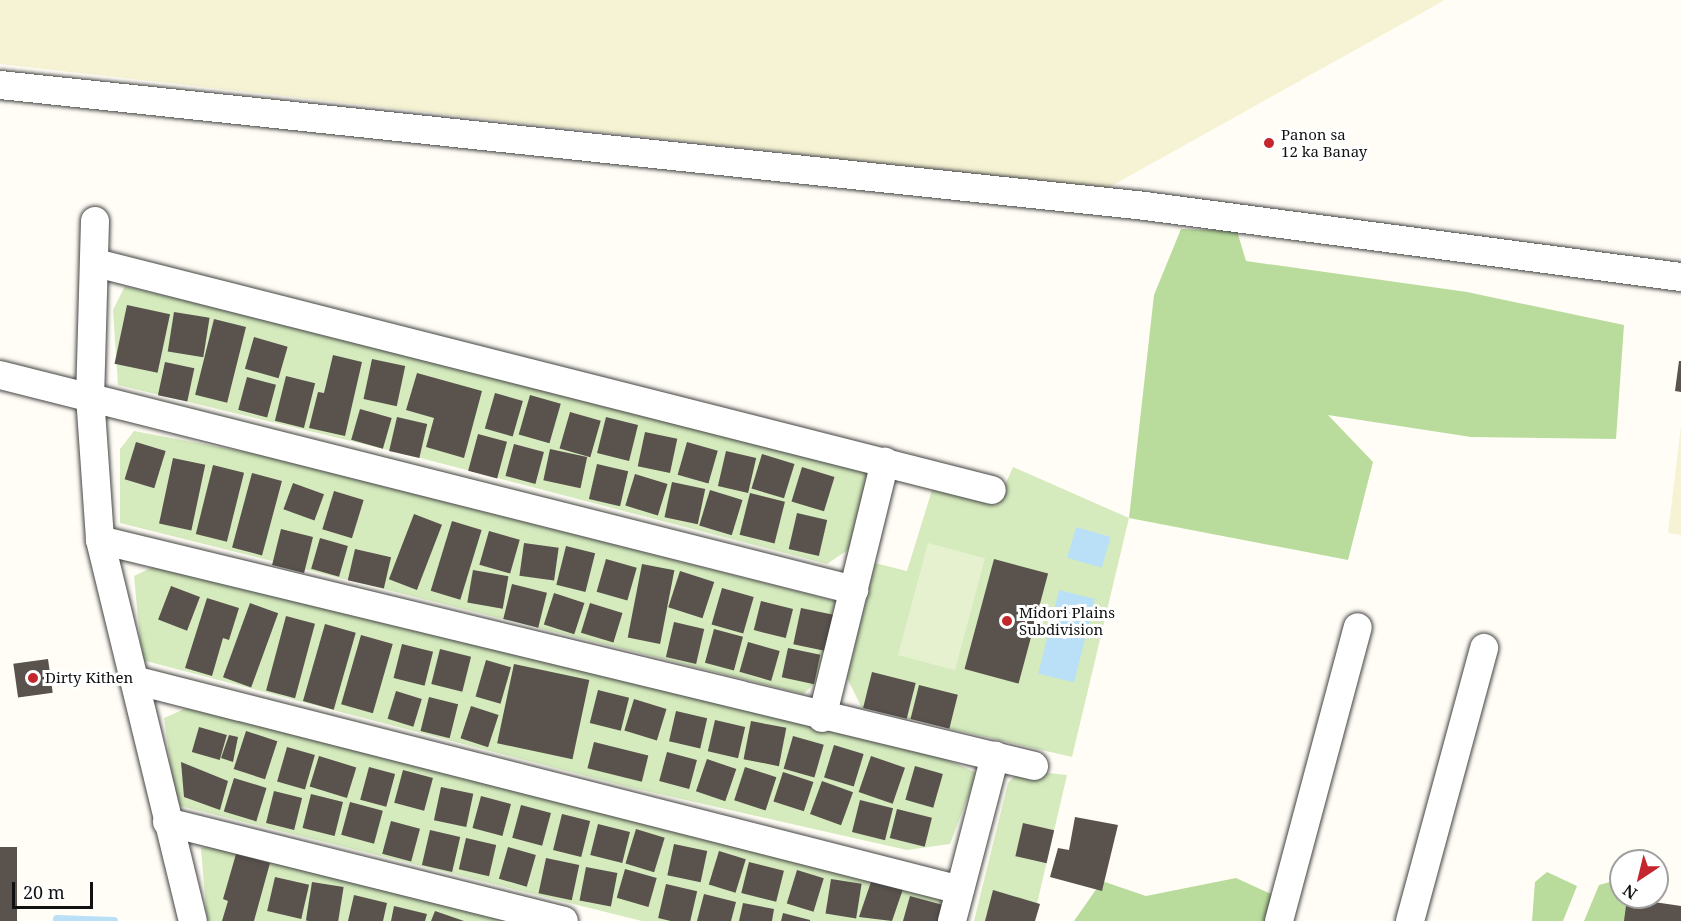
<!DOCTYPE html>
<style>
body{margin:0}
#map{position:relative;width:1681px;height:921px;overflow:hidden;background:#fffdf5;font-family:"Noto Serif",serif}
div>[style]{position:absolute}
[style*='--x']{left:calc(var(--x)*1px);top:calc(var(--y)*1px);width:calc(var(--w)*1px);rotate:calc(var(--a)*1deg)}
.farmland>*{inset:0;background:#f6f3d4}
.green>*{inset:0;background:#d5ebbd}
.forest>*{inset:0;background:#b9dc9c}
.pitch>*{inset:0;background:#e6f2cf;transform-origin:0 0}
.water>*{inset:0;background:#b9e0f7;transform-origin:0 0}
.stream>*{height:8px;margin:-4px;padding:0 4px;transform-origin:4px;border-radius:4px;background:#b9e0f7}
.building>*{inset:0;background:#5a524d;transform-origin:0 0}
.roads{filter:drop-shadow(0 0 2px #444) drop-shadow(0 0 2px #444)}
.minor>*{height:28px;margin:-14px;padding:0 14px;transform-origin:14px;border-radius:14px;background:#fff}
.dots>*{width:16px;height:16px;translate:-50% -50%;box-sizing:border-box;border:3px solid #fff;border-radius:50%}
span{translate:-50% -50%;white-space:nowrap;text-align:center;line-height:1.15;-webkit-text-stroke:6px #fff;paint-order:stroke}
.poi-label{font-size:15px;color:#111}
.left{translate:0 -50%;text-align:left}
.north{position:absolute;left:1609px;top:849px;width:60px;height:60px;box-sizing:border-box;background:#fff;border:2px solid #a0a0a0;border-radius:50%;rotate:215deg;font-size:16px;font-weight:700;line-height:24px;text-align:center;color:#111}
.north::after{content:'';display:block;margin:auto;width:21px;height:27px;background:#c4262e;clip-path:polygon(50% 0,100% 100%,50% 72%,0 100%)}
.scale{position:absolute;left:12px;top:882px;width:81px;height:27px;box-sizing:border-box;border:3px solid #111;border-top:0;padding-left:8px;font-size:18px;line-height:21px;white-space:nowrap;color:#111;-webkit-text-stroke:4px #fff;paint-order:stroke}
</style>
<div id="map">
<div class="farmland">
<i style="clip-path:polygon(0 0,1445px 0,1106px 189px,0 64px)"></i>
<i style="clip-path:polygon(1681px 426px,1681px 535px,1668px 533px)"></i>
</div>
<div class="green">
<i style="clip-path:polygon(125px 286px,822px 454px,870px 471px,849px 549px,827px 564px,409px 455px,118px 385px,113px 310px)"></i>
<i style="clip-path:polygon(134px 431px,266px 456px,840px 602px,824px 675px,803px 694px,120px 523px,120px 449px)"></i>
<i style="clip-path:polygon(1013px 467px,1129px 518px,1072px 757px,862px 708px,847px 678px,875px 563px,907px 571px,932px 490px,996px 505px)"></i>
<i style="clip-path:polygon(155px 566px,915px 746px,977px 773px,950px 844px,907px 850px,628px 787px,142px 660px,134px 576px)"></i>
<i style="clip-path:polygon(189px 707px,951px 898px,945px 921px,642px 921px,176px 805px,164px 718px)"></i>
<i style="clip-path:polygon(1020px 770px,1067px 775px,1033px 921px,974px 921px,1008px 783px)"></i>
<i style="clip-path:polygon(226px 843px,535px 921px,207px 921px,201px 848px)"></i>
</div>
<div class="forest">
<i style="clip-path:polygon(1181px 229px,1237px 231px,1246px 261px,1467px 292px,1624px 325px,1616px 439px,1471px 437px,1328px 415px,1373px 462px,1348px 560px,1129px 518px,1154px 295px)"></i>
<i style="clip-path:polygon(1547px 872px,1577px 886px,1563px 921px,1532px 921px,1535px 882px)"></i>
<i style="clip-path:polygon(1236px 878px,1293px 904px,1284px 921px,1074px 921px,1102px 881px,1146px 896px)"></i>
<i style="clip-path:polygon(1621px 879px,1621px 897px,1631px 897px,1631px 921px,1584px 921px,1599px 885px)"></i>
</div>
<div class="pitch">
<i style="left:928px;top:543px;width:59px;height:116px;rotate:15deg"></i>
</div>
<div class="water">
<i style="left:1076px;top:527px;width:36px;height:32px;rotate:16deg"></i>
<i style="left:1059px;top:590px;width:37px;height:86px;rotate:14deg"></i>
</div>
<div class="stream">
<i style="--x:57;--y:919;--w:57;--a:2"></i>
</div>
<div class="building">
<i style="left:127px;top:305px;width:44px;height:60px;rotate:12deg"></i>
<i style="left:174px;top:312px;width:36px;height:40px;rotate:9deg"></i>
<i style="left:214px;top:319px;width:33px;height:78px;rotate:14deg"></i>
<i style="left:254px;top:337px;width:35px;height:33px;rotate:16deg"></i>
<i style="clip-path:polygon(333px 355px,362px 362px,345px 436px,309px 428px,318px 392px,324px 393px)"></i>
<i style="left:372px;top:359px;width:34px;height:41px;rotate:12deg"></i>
<i style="clip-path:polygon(1679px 361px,1681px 361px,1681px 392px,1675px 391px)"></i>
<i style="left:165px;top:362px;width:30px;height:34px;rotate:12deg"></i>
<i style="clip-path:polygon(417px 373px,482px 391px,464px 458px,426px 447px,434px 418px,406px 410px)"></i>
<i style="left:286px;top:376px;width:30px;height:46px;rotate:14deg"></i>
<i style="left:247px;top:377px;width:30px;height:34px;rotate:15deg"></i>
<i style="left:495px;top:393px;width:29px;height:37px;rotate:16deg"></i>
<i style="left:530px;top:395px;width:32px;height:41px;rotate:16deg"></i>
<i style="left:360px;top:409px;width:33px;height:32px;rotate:16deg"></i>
<i style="left:570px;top:412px;width:32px;height:38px;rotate:16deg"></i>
<i style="left:397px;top:417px;width:31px;height:35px;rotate:13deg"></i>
<i style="left:606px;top:417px;width:33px;height:37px;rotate:14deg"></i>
<i style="left:645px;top:432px;width:33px;height:35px;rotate:12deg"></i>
<i style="left:478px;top:434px;width:30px;height:38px;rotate:15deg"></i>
<i style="left:136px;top:442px;width:31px;height:39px;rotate:17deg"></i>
<i style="left:687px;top:442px;width:32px;height:34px;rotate:16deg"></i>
<i style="left:514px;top:444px;width:31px;height:33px;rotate:15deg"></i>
<i style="left:550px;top:449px;width:38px;height:32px;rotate:12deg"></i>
<i style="left:726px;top:451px;width:31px;height:36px;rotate:13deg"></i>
<i style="left:762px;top:454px;width:34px;height:36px;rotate:17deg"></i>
<i style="left:173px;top:458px;width:33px;height:67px;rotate:12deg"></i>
<i style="left:597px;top:464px;width:32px;height:36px;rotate:13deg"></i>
<i style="left:213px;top:465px;width:32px;height:71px;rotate:14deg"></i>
<i style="left:802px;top:467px;width:34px;height:36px;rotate:17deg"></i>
<i style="left:252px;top:473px;width:31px;height:77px;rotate:15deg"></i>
<i style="left:635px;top:474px;width:34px;height:33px;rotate:17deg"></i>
<i style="left:672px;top:482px;width:34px;height:36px;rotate:12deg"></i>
<i style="left:293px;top:483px;width:33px;height:28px;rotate:20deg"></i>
<i style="left:710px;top:490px;width:34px;height:37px;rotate:17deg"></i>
<i style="left:334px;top:491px;width:31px;height:40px;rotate:17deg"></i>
<i style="left:750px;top:493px;width:36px;height:43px;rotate:14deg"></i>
<i style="left:797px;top:513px;width:31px;height:37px;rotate:13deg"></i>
<i style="left:414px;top:514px;width:30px;height:70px;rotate:21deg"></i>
<i style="left:452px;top:521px;width:31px;height:73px;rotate:17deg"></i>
<i style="left:281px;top:529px;width:33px;height:37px;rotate:14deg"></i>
<i style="left:489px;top:531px;width:32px;height:35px;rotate:16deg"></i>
<i style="left:320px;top:538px;width:29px;height:32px;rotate:16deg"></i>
<i style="left:524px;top:543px;width:35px;height:33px;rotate:8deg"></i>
<i style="left:566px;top:546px;width:30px;height:40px;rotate:14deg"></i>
<i style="left:355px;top:549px;width:37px;height:32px;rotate:13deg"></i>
<i style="left:606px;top:559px;width:32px;height:34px;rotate:16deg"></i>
<i style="left:994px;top:559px;width:56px;height:114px;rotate:15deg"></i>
<i style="left:642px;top:564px;width:33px;height:75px;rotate:11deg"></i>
<i style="left:473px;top:570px;width:36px;height:33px;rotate:10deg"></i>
<i style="left:680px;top:571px;width:36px;height:38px;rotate:18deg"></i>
<i style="left:512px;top:584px;width:36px;height:36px;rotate:14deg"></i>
<i style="left:171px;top:586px;width:31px;height:36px;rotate:21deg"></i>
<i style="left:722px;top:588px;width:33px;height:38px;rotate:16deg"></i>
<i style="left:554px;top:593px;width:32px;height:33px;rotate:18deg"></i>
<i style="clip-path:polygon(207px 598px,239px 608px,229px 640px,223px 638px,212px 676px,185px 668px)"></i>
<i style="left:761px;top:601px;width:33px;height:30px;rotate:14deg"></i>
<i style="left:250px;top:603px;width:30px;height:79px;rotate:20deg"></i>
<i style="left:590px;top:603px;width:34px;height:31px;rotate:17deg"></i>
<i style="left:801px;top:608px;width:33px;height:37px;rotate:12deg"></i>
<i style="left:286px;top:616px;width:30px;height:77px;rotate:15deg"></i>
<i style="left:674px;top:622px;width:31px;height:36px;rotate:13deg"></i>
<i style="left:325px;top:624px;width:32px;height:80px;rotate:16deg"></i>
<i style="left:714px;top:629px;width:30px;height:35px;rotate:15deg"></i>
<i style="left:361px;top:635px;width:33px;height:72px;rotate:16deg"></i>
<i style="left:748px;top:642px;width:33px;height:31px;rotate:16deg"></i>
<i style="left:402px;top:644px;width:32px;height:35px;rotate:14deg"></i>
<i style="left:788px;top:648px;width:33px;height:30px;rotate:12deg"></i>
<i style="left:440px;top:649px;width:32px;height:36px;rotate:14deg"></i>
<i style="left:48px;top:659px;width:34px;height:35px;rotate:82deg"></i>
<i style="left:486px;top:660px;width:26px;height:38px;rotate:16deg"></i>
<i style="left:514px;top:664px;width:77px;height:81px;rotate:12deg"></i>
<i style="left:872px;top:672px;width:45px;height:37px;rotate:14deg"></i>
<i style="left:919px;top:685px;width:40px;height:35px;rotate:14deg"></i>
<i style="left:598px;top:690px;width:32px;height:34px;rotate:14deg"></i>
<i style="left:396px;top:691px;width:27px;height:29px;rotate:17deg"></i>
<i style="left:429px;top:697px;width:30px;height:35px;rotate:14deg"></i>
<i style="left:634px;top:699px;width:34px;height:33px;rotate:17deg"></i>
<i style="left:471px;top:706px;width:29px;height:34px;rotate:18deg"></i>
<i style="left:676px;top:711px;width:32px;height:31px;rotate:13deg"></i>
<i style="left:715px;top:720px;width:31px;height:32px;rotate:13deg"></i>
<i style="left:751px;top:721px;width:36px;height:39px;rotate:11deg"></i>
<i style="left:199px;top:727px;width:29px;height:26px;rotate:16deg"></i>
<i style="left:246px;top:731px;width:33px;height:40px;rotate:18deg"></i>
<i style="clip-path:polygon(229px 735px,238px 737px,233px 762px,221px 758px)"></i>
<i style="left:793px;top:736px;width:32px;height:34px;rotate:16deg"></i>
<i style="left:594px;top:742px;width:56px;height:27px;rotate:14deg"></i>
<i style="left:834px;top:745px;width:31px;height:34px;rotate:17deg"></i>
<i style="left:287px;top:747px;width:29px;height:36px;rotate:16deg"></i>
<i style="left:667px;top:752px;width:31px;height:30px;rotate:15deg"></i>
<i style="left:319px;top:756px;width:39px;height:32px;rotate:17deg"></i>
<i style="left:871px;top:756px;width:36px;height:38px;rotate:19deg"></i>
<i style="left:707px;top:759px;width:31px;height:34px;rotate:19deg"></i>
<i style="clip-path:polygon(181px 762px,228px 781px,220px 810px,184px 797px)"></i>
<i style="left:915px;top:766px;width:29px;height:35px;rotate:16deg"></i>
<i style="left:369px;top:767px;width:27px;height:34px;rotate:15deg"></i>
<i style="left:745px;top:767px;width:33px;height:35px;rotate:18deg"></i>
<i style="left:403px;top:770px;width:31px;height:34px;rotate:15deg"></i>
<i style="left:783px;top:772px;width:32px;height:31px;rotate:18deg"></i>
<i style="left:234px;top:778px;width:34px;height:35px;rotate:17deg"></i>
<i style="left:822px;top:781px;width:33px;height:35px;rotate:20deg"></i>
<i style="left:441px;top:787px;width:33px;height:34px;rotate:12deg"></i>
<i style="left:274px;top:791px;width:29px;height:33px;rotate:14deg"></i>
<i style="left:311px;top:794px;width:33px;height:35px;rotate:14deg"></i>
<i style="left:481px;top:796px;width:31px;height:33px;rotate:15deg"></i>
<i style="left:860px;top:800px;width:34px;height:33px;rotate:14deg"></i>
<i style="left:350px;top:802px;width:34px;height:34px;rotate:15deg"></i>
<i style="left:521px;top:805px;width:31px;height:34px;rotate:15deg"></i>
<i style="left:897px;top:809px;width:36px;height:30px;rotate:14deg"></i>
<i style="left:562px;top:814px;width:29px;height:37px;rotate:14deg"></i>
<i style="clip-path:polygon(1075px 817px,1118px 825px,1102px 891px,1050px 877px,1058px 848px,1069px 850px)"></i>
<i style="left:391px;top:821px;width:30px;height:34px;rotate:15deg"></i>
<i style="left:1023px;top:823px;width:32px;height:34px;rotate:13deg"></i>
<i style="left:598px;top:824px;width:33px;height:32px;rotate:14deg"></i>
<i style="left:636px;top:829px;width:30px;height:36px;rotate:17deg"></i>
<i style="left:430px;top:830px;width:31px;height:36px;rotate:13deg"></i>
<i style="left:466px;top:838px;width:31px;height:32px;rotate:13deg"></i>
<i style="left:674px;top:844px;width:34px;height:32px;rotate:12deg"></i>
<i style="left:0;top:847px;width:17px;height:74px"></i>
<i style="left:508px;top:847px;width:29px;height:33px;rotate:16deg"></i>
<i style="left:719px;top:851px;width:28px;height:35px;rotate:17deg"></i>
<i style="clip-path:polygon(236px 854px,270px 863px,254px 921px,222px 921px,228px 901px,223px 899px)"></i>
<i style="left:546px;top:858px;width:34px;height:36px;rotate:12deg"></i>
<i style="left:749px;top:862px;width:36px;height:32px;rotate:14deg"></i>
<i style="left:586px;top:867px;width:32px;height:34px;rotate:11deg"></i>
<i style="left:625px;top:869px;width:33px;height:30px;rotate:16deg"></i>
<i style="left:797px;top:870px;width:28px;height:35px;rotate:17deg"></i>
<i style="left:275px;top:877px;width:35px;height:35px;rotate:13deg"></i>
<i style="left:831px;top:879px;width:31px;height:35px;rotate:9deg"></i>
<i style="clip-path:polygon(872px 879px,903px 889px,892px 921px,859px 917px)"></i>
<i style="left:312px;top:882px;width:32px;height:39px;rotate:9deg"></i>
<i style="left:666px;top:884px;width:32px;height:35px;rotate:13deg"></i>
<i style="clip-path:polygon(993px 890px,1040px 904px,1035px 921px,985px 921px)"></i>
<i style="clip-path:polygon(704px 894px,736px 902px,731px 921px,697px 921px)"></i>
<i style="clip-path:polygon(354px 895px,387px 903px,383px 921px,348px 921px)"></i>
<i style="clip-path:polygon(910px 896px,943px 905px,938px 921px,903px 921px)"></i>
<i style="clip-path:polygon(1627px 898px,1681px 906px,1681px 921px,1624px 921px)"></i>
<i style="clip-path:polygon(743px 903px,774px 909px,772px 921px,739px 921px)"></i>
<i style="clip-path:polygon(394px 906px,427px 914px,425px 921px,391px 921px)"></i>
<i style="clip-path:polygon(435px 911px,464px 921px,431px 921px)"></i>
<i style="clip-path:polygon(783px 913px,810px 920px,810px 921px,781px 921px)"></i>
</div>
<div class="roads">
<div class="minor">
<i style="--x:0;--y:85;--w:1151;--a:6.03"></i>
<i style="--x:1145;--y:206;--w:541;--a:7.55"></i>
<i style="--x:95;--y:221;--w:175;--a:91.6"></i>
<i style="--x:90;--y:396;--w:144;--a:86"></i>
<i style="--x:100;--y:540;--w:392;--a:76.3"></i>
<i style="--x:96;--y:263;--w:924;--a:14.22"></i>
<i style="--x:0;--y:375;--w:881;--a:14.13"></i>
<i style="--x:100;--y:540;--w:961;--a:13.6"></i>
<i style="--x:134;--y:680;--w:852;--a:14.26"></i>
<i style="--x:822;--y:718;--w:264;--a:-76.2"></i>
<i style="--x:167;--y:822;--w:409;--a:14"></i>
<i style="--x:952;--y:921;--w:171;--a:-75.4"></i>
<i style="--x:1279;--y:921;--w:304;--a:-75"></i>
<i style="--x:1410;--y:921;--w:283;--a:-74.8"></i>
</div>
</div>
<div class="dots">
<i style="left:1269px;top:143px;background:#c4262e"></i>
<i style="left:1007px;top:621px;background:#c4262e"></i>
<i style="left:33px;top:678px;background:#c4262e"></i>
</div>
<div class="poi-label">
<span class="left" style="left:1281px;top:143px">Panon sa<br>12 ka Banay</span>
<span class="left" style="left:1019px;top:621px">Midori Plains<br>Subdivision</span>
<span class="left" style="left:45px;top:678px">Dirty Kithen</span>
</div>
<div class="north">N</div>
<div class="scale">20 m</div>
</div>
